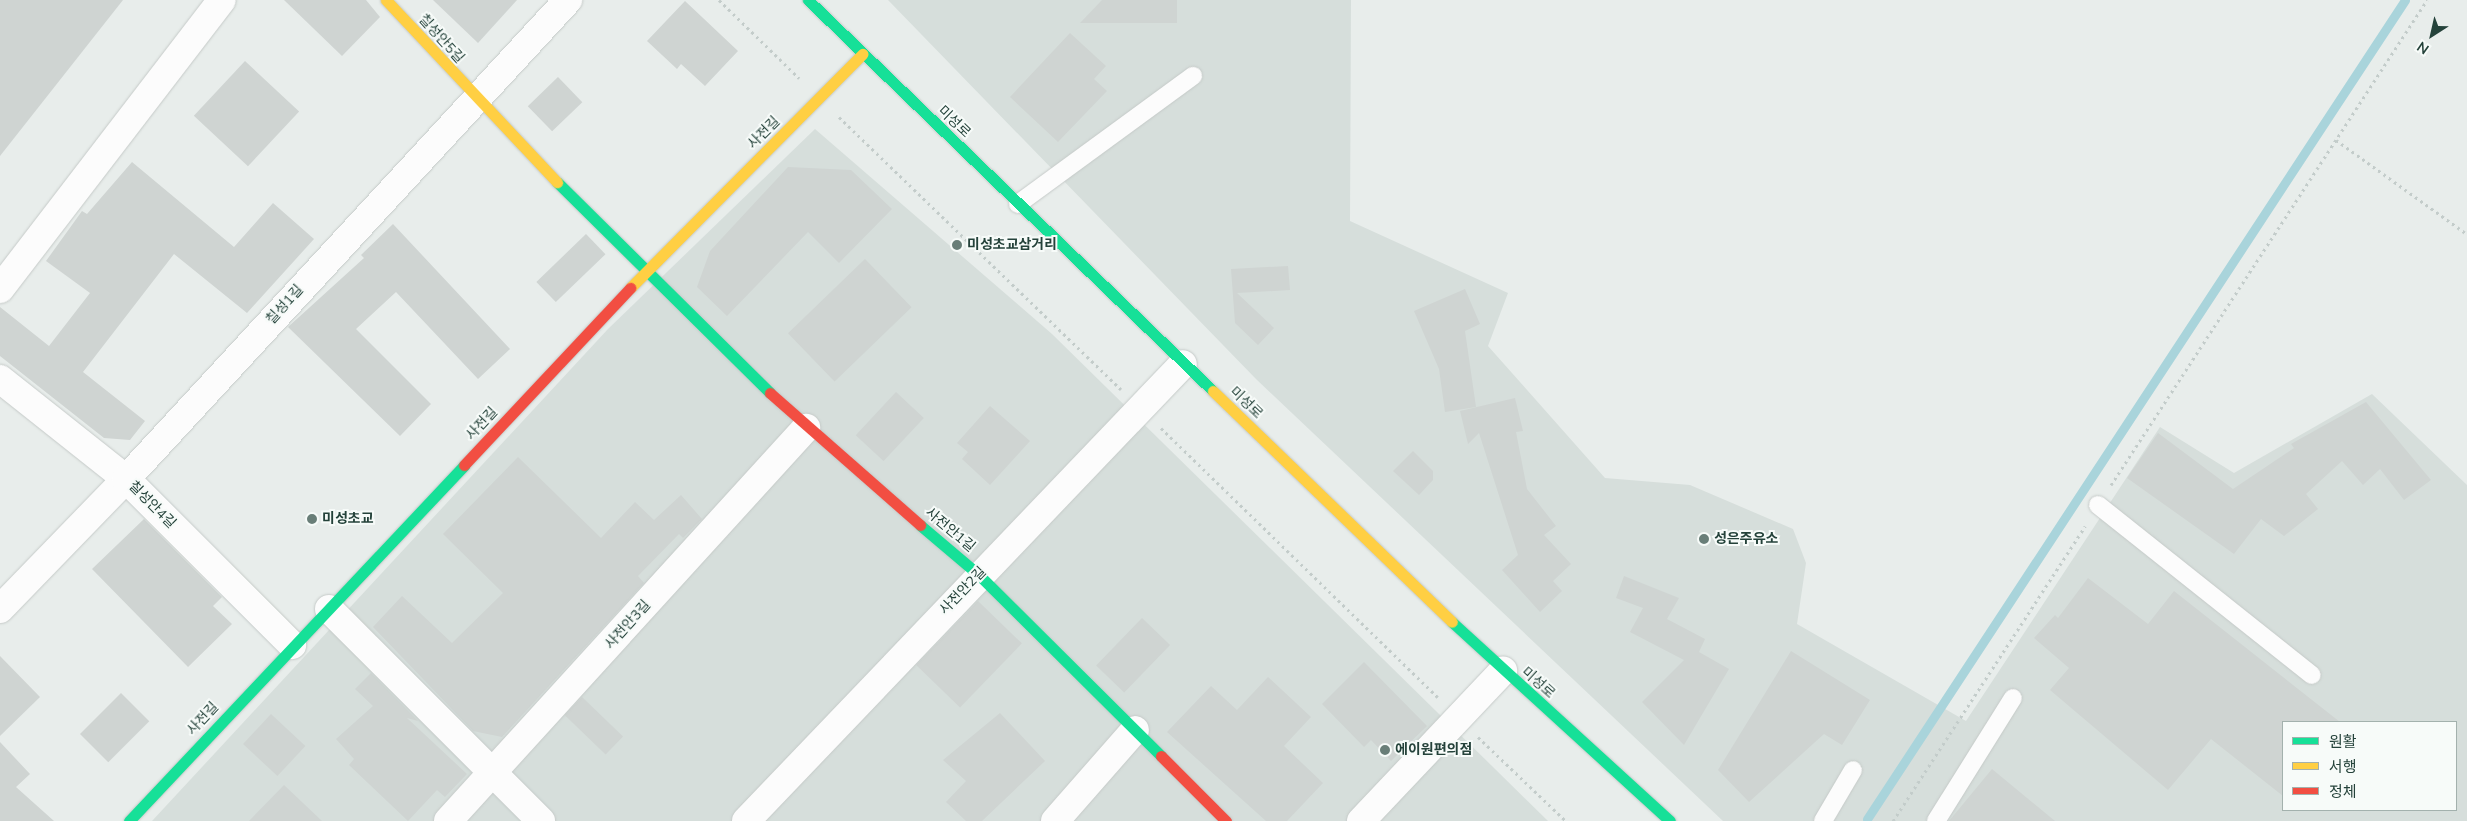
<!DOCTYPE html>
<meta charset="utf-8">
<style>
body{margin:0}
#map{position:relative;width:2467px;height:821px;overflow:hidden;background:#e8edeb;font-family:"Nunito Sans","Noto Sans KR",sans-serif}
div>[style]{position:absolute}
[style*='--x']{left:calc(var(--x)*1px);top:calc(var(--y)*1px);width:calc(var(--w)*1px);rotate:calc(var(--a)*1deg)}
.built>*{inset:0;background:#d6dedb}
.stream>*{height:9px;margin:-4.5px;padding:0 4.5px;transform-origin:4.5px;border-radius:4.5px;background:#a9d4db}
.building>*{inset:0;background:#cfd4d2;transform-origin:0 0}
.path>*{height:3px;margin-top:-1.5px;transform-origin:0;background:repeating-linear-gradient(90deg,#c3ccca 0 2.5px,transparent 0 6.5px)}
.roads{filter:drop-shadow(0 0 1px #c5cac8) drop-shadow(0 0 1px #c5cac8)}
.lane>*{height:18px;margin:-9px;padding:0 9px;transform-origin:9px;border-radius:9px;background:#fcfcfc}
.street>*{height:28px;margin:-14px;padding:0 14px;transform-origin:14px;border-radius:14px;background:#fcfcfc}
.fast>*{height:11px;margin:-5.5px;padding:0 5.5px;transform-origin:5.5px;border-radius:5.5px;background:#16e098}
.slow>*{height:11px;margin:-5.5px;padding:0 5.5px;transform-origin:5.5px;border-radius:5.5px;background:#ffcf43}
.jam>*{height:11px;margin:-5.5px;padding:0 5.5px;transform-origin:5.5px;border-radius:5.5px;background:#f24e42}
.dots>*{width:14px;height:14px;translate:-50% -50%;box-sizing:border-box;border:2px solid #f7fbf9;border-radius:50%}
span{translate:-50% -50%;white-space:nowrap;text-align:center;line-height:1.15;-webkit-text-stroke:4px #f7fbf9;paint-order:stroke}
.street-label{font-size:14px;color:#24423a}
.poi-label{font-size:14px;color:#24423a;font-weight:700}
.left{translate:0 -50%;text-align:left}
.legend{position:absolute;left:2282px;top:721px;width:175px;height:90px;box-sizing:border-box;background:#f7fbf9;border:1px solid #a3b1ad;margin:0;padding:6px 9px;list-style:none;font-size:15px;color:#24423a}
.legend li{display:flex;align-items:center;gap:10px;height:25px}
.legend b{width:25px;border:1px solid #a3b1ad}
.north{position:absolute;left:2407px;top:10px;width:50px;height:50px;-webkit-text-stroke:4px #f7fbf9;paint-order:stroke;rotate:215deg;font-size:14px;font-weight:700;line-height:20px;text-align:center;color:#24423a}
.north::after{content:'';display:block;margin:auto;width:18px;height:22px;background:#24423a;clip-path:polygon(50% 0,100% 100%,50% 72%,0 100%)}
</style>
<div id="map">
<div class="built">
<i style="clip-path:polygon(evenodd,888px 0,1351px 0,1350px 221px,1508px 293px,1488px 346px,1605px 478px,1690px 485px,1793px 529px,1806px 563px,1797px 624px,1966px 721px,2160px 427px,2234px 473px,2372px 394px,2467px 485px,2467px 821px,1723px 821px,1256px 379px,888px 0,2283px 722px,2456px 722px,2456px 810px,2283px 810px,2283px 722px)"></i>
<i style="clip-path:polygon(815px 129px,1052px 334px,1548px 821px,152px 821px,608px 329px)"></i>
</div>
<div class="stream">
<i style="--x:1867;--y:819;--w:980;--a:-56.7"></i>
</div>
<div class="building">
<i style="clip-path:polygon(0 0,123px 0,0 156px)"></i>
<i style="clip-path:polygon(284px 0,366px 0,380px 17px,342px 56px)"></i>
<i style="clip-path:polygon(433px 0,517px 0,478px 43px)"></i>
<i style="clip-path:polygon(1102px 0,1177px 0,1177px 23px,1080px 23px)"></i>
<i style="clip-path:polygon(685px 1px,738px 51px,705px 86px,681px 64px,677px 69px,647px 41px)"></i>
<i style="clip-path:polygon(1070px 33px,1106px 66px,1094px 79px,1107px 91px,1058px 142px,1010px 97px)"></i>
<i style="left:245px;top:61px;width:74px;height:75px;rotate:43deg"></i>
<i style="left:558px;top:77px;width:35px;height:42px;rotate:46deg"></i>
<i style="clip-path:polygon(132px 162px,234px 247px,273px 203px,314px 239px,247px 313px,174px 254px,83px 372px,145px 421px,130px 440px,104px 438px,0 356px,0 307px,49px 346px,90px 293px,46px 261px,82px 211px,87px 214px)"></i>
<i style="clip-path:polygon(788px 167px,851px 170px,892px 209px,839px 263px,808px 232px,727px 316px,697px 287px,710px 251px)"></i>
<i style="clip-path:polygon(393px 224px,510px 349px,478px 379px,396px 292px,356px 329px,431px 404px,400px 436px,288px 327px,364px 258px,361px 255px)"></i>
<i style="left:586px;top:234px;width:28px;height:69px;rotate:46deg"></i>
<i style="left:865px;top:259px;width:67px;height:107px;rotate:46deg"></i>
<i style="clip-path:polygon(1288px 266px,1290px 290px,1237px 293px,1274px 328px,1258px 345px,1235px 323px,1231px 269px)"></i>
<i style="clip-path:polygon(1465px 289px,1480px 324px,1465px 331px,1476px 407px,1445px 412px,1439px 369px,1414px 311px)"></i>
<i style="left:896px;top:392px;width:38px;height:59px;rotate:43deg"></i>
<i style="clip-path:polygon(1515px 398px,1523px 431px,1516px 432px,1527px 489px,1556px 526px,1544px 535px,1571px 564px,1553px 581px,1562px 591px,1540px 612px,1502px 570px,1518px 555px,1479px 433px,1468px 444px,1460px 411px)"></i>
<i style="clip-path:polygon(2366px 402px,2431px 480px,2404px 500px,2380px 469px,2363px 485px,2342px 461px,2306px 494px,2318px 509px,2284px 536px,2261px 519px,2234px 554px,2127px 478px,2158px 433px,2233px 489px,2294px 448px,2291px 444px)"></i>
<i style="clip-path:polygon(990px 406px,1030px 441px,990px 485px,962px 459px,968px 452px,957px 443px)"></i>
<i style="clip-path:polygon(1413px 451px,1433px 471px,1433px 480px,1419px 495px,1393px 471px)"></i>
<i style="clip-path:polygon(518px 457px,601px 538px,635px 502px,654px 520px,681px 495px,702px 519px,683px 538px,679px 534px,638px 576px,644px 583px,502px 737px,473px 731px,373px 627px,402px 596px,452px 643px,503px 593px,443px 534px)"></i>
<i style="clip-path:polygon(144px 519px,222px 597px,213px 606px,232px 624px,188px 667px,92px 569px)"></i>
<i style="clip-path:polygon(1624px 576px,1679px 598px,1667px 619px,1705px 639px,1699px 652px,1729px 669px,1684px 745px,1642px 702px,1684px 660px,1630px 632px,1643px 608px,1616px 598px)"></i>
<i style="clip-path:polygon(2088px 578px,2148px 624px,2174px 591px,2340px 722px,2283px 722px,2283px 796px,2211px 739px,2168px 790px,2050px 690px,2069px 668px,2034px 638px,2055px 615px,2058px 618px)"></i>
<i style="left:978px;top:601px;width:61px;height:89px;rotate:44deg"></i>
<i style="left:1142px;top:618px;width:39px;height:66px;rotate:44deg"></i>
<i style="clip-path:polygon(1791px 651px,1870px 700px,1842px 745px,1824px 734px,1749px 802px,1718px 770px)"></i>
<i style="clip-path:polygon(0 656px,40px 697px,0 736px)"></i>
<i style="clip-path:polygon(1364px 662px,1427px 726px,1391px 761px,1371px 740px,1364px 747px,1322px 704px)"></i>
<i style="clip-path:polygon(371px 673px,418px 721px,407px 718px,467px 774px,445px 797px,437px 790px,408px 821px,349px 765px,354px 759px,336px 739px,373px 706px,355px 689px)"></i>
<i style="clip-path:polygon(1268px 677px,1311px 717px,1284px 746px,1323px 783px,1287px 821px,1266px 821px,1167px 732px,1211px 686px,1237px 710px)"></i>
<i style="left:121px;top:693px;width:40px;height:58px;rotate:45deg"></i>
<i style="left:582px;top:697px;width:57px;height:25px;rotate:44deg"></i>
<i style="clip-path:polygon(1000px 713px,1045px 761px,982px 821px,966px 821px,946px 802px,966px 781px,943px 760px)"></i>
<i style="left:271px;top:714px;width:47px;height:41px;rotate:43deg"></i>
<i style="clip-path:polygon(0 742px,30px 774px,16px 787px,54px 821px,0 821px)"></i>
<i style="clip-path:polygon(1992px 769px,2055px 821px,1949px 821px)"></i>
<i style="clip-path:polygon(284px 785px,322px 821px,249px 821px)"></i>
</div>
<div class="path">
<i style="--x:719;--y:0;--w:112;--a:44.3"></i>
<i style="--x:839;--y:117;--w:392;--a:44"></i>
<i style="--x:2336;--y:140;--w:161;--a:35.7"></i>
<i style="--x:1161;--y:428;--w:386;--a:44.2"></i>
<i style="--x:2111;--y:485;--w:579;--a:-56.91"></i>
<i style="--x:1478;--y:737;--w:122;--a:43.7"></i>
<i style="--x:1893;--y:821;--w:352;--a:-56.9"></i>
</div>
<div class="roads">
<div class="lane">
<i style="--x:1018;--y:204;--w:217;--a:-36.2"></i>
<i style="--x:2098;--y:505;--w:273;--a:38.5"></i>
<i style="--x:1823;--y:821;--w:59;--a:-59.5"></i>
<i style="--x:1936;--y:821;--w:145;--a:-58"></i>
</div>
<div class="street">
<i style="--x:0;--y:289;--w:364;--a:-52.5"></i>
<i style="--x:0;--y:379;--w:161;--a:38.4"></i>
<i style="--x:126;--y:479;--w:235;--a:45"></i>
<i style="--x:0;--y:609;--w:181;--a:-45.9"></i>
<i style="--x:126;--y:479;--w:652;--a:-47.3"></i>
<i style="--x:329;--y:609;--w:300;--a:45"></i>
<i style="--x:448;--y:821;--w:532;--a:-47.67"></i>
<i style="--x:746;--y:821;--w:632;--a:-46.28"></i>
<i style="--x:1055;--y:821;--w:121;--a:-48.7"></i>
<i style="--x:1361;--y:821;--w:207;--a:-46.6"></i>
</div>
<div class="fast">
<i style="--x:808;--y:0;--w:563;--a:43.99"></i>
<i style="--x:557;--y:182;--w:300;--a:44.7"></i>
<i style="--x:920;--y:525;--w:77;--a:40.3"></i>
<i style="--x:979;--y:575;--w:257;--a:44.8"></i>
<i style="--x:1452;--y:622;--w:295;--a:42.4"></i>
<i style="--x:129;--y:821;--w:489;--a:-46.7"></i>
</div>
<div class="slow">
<i style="--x:386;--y:0;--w:250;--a:46.8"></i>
<i style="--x:630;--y:288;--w:330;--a:-45.2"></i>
<i style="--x:1213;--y:391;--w:332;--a:44"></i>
</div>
<div class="jam">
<i style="--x:770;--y:393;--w:200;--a:41.3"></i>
<i style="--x:464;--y:465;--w:243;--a:-46.8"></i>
<i style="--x:1161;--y:756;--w:92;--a:45"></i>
</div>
</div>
<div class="dots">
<i style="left:957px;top:245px;background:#697e78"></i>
<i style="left:312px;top:519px;background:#697e78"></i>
<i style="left:1704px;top:539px;background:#697e78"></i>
<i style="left:1385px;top:750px;background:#697e78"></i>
</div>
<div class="street-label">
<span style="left:441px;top:39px;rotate:48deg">칠성안5길</span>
<span style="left:954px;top:122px;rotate:44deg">미성로</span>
<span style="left:764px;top:133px;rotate:-45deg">사전길</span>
<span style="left:285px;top:305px;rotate:-48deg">칠성1길</span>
<span style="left:1246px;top:403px;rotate:44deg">미성로</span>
<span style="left:482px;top:424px;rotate:-47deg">사전길</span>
<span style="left:152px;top:505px;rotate:45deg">칠성안4길</span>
<span style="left:950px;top:530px;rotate:40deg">사전안1길</span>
<span style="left:963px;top:591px;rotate:-46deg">사전안2길</span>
<span style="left:628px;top:625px;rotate:-48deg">사전안3길</span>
<span style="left:1538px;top:683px;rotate:42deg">미성로</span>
<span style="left:203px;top:719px;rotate:-47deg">사전길</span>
</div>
<div class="poi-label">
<span class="left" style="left:967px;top:245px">미성초교삼거리</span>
<span class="left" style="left:322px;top:519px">미성초교</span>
<span class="left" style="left:1714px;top:539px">성은주유소</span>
<span class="left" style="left:1395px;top:750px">에이원편의점</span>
</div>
<ul class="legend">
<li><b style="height:6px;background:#16e098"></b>원활</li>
<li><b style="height:6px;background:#ffcf43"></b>서행</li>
<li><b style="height:6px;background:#f24e42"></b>정체</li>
</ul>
<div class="north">N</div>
</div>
